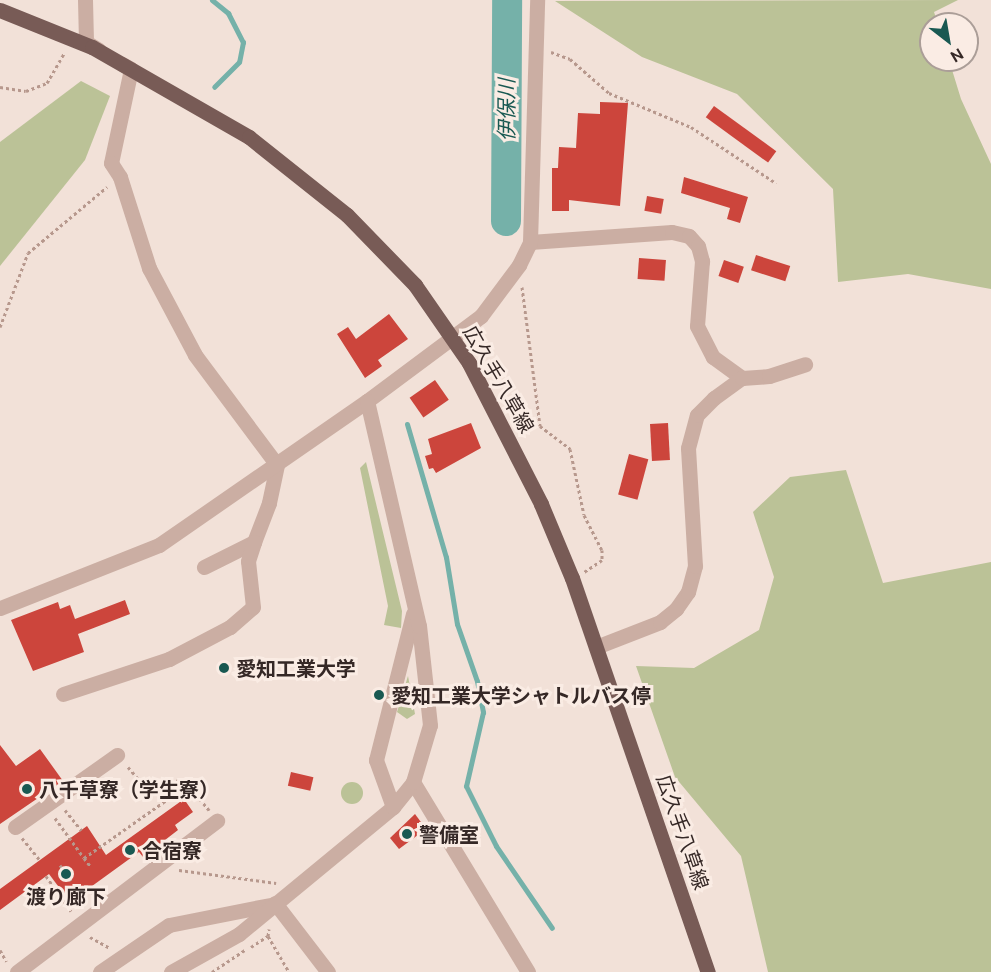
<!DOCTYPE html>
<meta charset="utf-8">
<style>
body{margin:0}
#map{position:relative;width:991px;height:972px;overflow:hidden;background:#f2e1d8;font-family:Ubuntu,"Noto Sans JP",sans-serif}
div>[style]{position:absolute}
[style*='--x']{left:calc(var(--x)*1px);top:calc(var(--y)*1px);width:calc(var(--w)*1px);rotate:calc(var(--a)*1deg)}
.green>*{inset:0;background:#bbc297}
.round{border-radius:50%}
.stream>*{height:5px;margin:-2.5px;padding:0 2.5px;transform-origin:2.5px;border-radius:2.5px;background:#75b1a9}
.river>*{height:30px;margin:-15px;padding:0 15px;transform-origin:15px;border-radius:15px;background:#75b1a9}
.building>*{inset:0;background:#cc453c;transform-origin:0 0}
.path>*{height:3px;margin-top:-1.5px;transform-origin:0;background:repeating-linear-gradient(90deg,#b7988d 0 3px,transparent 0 6px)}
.minor>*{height:15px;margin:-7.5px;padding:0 7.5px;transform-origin:7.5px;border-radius:7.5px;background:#cbaea3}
.major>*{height:15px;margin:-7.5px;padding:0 7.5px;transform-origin:7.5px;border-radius:7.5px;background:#785b56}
.dots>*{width:16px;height:16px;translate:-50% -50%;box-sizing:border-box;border:3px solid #faece4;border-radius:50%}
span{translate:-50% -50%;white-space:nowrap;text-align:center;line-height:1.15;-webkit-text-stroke:6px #faece4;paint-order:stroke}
.street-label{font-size:20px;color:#352826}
.poi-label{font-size:20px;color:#352826;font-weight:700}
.left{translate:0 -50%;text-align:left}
.water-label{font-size:21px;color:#195952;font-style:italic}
.north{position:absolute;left:919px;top:12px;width:60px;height:60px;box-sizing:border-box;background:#faece4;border:2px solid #ab9e98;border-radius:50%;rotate:149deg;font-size:16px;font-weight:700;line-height:24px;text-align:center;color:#352826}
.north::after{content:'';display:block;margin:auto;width:21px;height:27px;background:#195952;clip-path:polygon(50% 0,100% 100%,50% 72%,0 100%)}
</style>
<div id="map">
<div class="green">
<i style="clip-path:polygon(958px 0,934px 12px,938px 24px,931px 24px,931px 60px,949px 60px,961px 99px,991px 164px,991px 289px,908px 274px,838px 282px,833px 189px,737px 94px,642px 57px,555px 1px)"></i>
<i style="clip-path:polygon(81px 81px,110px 96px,85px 160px,0 266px,0 142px)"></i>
<i style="clip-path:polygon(366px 462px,402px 611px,401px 628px,384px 625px,388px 606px,360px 468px)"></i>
<i style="clip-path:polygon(846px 470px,883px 583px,991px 562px,991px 972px,768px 972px,741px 856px,675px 777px,636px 666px,694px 668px,759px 630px,774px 577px,753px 512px,790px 477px)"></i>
<i style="clip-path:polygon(408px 676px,415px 714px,407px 719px,397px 712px)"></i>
<i class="round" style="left:341px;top:782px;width:22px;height:22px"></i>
</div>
<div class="stream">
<i style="--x:212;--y:0;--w:21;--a:39"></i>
<i style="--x:228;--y:13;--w:33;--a:63"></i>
<i style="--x:243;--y:42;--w:20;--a:101"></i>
<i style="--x:239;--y:62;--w:35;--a:135"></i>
<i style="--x:407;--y:424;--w:139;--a:73.7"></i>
<i style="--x:446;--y:557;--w:68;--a:80.7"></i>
<i style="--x:457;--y:624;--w:60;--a:70.7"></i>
<i style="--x:477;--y:681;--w:32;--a:79"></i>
<i style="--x:483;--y:712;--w:76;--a:102.9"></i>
<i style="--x:466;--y:786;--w:67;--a:63.4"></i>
<i style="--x:496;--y:846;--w:99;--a:55.7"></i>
</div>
<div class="river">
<i style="--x:506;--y:221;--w:221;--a:-89.7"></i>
</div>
<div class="building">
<i style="clip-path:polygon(600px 102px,628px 103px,620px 206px,569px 200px,569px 211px,552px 211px,552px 168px,558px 168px,559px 147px,576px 148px,578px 113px,600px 114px)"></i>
<i style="left:714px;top:106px;width:77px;height:14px;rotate:36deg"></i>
<i style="clip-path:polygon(684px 177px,748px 197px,740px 223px,727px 219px,730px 208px,681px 193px)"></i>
<i style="left:647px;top:196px;width:17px;height:15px;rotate:10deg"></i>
<i style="left:756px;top:255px;width:36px;height:16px;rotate:18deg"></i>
<i style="left:639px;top:258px;width:27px;height:21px;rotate:4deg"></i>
<i style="left:724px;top:260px;width:21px;height:17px;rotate:19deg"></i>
<i style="clip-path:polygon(389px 314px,408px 339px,378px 360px,382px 366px,365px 378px,337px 334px,348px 327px,356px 339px)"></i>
<i style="left:435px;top:380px;width:24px;height:31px;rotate:55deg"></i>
<i style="clip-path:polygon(471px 423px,481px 448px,436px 473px,433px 468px,429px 469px,425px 456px,432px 454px,428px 439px)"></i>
<i style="left:668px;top:423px;width:37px;height:18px;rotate:87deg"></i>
<i style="left:629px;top:454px;width:20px;height:42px;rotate:15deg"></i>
<i style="clip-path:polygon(125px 600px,130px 614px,78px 634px,84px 652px,33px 671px,11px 620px,58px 602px,60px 609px,70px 605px,75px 619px)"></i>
<i style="clip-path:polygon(0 745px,16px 766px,40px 749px,63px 781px,0 824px)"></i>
<i style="left:291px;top:772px;width:23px;height:14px;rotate:13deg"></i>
<i style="clip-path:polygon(184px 799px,193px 812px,175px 825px,178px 830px,143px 857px,139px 852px,70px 902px,49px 874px,0 910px,0 889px,87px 826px,106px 855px)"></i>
<i style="clip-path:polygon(415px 814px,426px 829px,399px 849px,390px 838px)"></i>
</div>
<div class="path">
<i style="--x:551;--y:52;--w:20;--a:20"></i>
<i style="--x:570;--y:59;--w:52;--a:41.1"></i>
<i style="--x:609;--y:93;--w:89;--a:22.5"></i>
<i style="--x:691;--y:127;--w:102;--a:33.4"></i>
<i style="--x:0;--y:87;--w:26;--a:9"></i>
<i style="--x:26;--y:91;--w:22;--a:-21"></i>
<i style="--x:47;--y:83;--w:34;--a:-60"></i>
<i style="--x:522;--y:287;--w:140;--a:82.6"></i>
<i style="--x:540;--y:426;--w:38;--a:37"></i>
<i style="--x:570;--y:449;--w:67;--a:78"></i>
<i style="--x:584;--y:515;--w:39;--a:63"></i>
<i style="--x:602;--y:550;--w:10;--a:90"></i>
<i style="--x:602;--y:560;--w:22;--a:146"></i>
<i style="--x:0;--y:327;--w:79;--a:-69.3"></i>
<i style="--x:28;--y:253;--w:103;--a:-39.9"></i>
<i style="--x:128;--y:767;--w:30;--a:49"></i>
<i style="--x:148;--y:790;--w:32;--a:-18"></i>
<i style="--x:178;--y:780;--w:11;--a:27"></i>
<i style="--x:65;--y:810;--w:26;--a:51"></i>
<i style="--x:55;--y:818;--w:49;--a:54.1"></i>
<i style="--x:84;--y:858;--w:127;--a:-35.1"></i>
<i style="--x:188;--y:785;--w:33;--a:50"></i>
<i style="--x:22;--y:838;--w:28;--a:51"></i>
<i style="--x:84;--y:858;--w:11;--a:52"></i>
<i style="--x:60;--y:865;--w:19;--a:55"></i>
<i style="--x:179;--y:870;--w:98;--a:7.6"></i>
<i style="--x:46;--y:876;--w:43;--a:54.5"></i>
<i style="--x:89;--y:888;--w:10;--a:53"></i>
<i style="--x:268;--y:936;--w:42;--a:59.7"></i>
<i style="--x:90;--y:937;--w:23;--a:29"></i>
<i style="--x:251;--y:947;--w:20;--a:-33"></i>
<i style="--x:268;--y:936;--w:7;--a:-82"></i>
<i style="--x:0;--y:950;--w:13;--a:61"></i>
<i style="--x:212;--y:972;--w:40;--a:-34"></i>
</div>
<div class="minor">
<i style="--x:85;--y:0;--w:42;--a:88.6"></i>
<i style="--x:86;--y:42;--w:15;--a:32"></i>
<i style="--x:122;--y:64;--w:10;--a:29"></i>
<i style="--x:131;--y:69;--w:96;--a:102"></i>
<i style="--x:111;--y:163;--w:17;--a:57"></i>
<i style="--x:120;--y:177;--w:96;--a:72.3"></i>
<i style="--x:149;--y:268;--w:98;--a:62.1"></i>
<i style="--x:195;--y:355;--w:137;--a:53.3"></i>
<i style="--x:277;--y:465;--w:39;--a:102"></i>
<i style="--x:269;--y:503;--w:42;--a:111"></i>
<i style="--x:254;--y:542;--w:56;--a:153.4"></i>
<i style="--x:530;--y:242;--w:142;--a:-4"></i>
<i style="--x:672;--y:232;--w:17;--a:13"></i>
<i style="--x:689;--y:236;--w:13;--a:48"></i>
<i style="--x:698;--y:246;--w:16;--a:75"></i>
<i style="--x:702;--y:261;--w:65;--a:94.4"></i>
<i style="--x:697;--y:326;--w:35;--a:63"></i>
<i style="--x:713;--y:357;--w:36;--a:36"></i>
<i style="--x:0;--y:608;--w:171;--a:-21.6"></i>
<i style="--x:159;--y:545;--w:253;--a:-34.7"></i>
<i style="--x:367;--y:401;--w:142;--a:-36.7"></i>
<i style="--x:481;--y:316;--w:64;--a:-53.3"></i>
<i style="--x:519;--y:265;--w:25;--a:-64"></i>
<i style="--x:530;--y:242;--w:242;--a:-88.3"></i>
<i style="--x:596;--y:647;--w:69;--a:-21.3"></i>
<i style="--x:660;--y:622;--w:21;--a:-39"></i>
<i style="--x:676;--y:609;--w:21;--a:-55"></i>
<i style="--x:688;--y:592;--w:27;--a:-75"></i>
<i style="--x:695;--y:566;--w:118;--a:-93.4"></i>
<i style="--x:688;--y:448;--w:34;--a:-75"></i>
<i style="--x:697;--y:415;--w:24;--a:-45"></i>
<i style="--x:714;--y:398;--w:34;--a:-36"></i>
<i style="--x:742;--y:378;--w:27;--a:-4"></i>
<i style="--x:769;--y:376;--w:38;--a:-18"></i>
<i style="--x:63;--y:694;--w:112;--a:-18.3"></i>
<i style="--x:169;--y:659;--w:69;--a:-27.7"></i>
<i style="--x:230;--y:627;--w:30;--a:-41"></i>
<i style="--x:253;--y:607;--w:46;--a:-96.2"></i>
<i style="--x:248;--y:561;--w:20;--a:-72"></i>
<i style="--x:413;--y:782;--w:222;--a:58.8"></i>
<i style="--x:393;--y:807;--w:50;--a:-109.9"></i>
<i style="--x:376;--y:760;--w:151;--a:-75.8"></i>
<i style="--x:15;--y:827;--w:125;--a:-35.2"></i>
<i style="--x:275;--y:903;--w:87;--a:52.5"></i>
<i style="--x:17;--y:972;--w:251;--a:-37.1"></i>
<i style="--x:100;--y:972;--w:83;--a:-34.3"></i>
<i style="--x:169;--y:925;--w:103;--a:-11.2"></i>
<i style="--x:171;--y:972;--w:78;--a:-29.2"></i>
<i style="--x:239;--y:934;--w:200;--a:-39.5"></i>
<i style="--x:393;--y:807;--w:32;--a:-51"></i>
<i style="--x:413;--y:782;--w:59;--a:-73.4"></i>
<i style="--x:430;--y:725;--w:100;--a:-96.3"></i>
<i style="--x:419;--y:626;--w:231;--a:-103"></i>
</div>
<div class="major">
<i style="--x:0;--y:10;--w:99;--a:21.9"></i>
<i style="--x:92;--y:47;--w:181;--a:29.8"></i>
<i style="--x:249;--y:137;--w:125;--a:38.5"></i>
<i style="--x:347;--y:215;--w:98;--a:45.8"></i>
<i style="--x:415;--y:285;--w:95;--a:55.3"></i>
<i style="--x:469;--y:363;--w:158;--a:62.9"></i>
<i style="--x:541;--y:504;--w:80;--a:67.3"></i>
<i style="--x:572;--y:578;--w:417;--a:71"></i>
</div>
<div class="dots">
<i style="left:224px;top:668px;background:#195952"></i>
<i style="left:379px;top:695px;background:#195952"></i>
<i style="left:27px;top:789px;background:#195952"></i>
<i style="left:407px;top:834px;background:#195952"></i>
<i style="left:130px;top:850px;background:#195952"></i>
<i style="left:66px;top:874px;background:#195952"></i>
</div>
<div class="street-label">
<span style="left:499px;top:379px;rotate:60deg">広久手八草線</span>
<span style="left:683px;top:832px;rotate:71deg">広久手八草線</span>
</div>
<div class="poi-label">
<span class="left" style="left:236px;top:668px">愛知工業大学</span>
<span class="left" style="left:391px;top:695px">愛知工業大学シャトルバス停</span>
<span class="left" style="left:39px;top:789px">八千草寮（学生寮）</span>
<span class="left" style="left:419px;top:834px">警備室</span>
<span class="left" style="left:142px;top:850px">合宿寮</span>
<span style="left:66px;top:896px">渡り廊下</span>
</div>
<div class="water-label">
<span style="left:506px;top:110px;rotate:-90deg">伊保川</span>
</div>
<div class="north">N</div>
</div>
